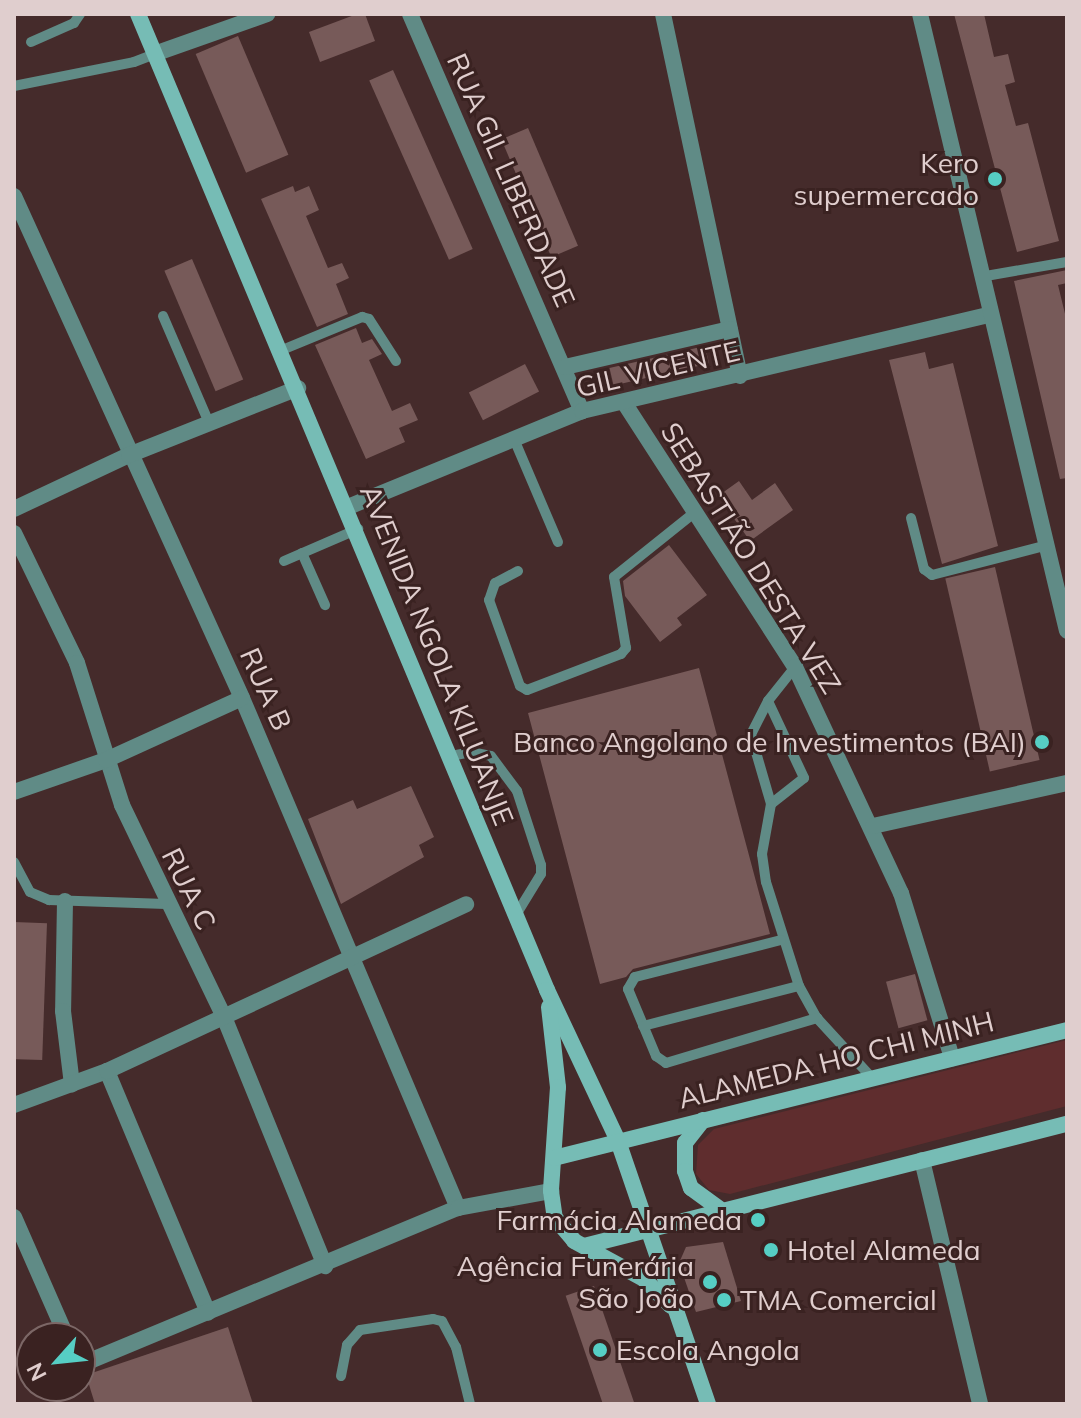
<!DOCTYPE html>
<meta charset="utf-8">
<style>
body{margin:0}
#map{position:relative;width:1081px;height:1418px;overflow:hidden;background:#452b2b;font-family:Mulish,sans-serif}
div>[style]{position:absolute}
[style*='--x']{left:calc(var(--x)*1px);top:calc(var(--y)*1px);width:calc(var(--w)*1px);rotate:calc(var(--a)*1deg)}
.green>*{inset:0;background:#5f2d2e}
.building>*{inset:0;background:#775a59;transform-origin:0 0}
.service>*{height:10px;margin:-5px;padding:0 5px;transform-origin:5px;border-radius:5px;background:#608b86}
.minor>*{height:16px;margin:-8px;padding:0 8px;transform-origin:8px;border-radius:8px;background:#608b86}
.tertiary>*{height:16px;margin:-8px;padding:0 8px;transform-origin:8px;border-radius:8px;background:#608b86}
.secondary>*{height:16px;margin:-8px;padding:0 8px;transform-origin:8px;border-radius:8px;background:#76bcb5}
.dots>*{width:22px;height:22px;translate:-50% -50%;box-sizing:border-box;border:4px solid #3a2221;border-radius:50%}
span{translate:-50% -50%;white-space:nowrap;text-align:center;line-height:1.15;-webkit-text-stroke:6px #3a2221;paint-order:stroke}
.poi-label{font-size:28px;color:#e0cece}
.right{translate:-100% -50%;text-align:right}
.left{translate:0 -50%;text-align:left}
.street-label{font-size:28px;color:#e0cece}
.frame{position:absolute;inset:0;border:16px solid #e0cece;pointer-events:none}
.north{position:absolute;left:16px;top:1322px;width:80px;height:80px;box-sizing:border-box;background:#3a2221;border:2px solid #7c6766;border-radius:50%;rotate:243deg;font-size:22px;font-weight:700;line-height:32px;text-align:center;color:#e0cece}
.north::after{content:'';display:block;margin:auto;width:28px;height:36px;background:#56cec4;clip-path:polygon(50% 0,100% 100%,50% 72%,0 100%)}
</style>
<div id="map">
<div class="green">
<i style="clip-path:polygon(1067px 1040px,1067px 1106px,730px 1194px,709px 1190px,696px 1174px,698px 1145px,714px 1129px)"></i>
</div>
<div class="building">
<i style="clip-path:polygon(357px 14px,365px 14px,375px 41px,320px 62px,309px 32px)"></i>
<i style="clip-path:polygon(954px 14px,984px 14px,994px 57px,1008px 54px,1015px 82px,1005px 85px,1016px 126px,1028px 123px,1059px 241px,1017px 252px)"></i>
<i style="left:238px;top:36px;width:129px;height:46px;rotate:67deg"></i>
<i style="left:393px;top:70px;width:196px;height:26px;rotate:66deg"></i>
<i style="left:528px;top:128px;width:128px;height:29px;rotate:67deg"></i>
<i style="clip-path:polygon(293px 186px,295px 192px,309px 186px,319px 210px,306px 216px,328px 268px,342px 263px,349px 278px,336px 284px,348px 314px,317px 327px,261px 199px)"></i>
<i style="left:192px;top:259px;width:131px;height:30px;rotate:67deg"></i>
<i style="clip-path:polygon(1067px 270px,1067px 283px,1058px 285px,1067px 322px,1067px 478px,1060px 479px,1014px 281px)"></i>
<i style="clip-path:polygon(356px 328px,362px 343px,372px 339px,382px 354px,369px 360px,392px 411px,410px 403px,418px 420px,399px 428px,405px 442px,366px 459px,315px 345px)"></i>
<i style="left:705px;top:346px;width:18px;height:98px;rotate:77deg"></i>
<i style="clip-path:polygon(925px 352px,929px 369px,953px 363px,998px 546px,942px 564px,889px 360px)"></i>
<i style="left:525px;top:364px;width:31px;height:63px;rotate:63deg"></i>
<i style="clip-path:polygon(739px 481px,752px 500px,775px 483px,793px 510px,750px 541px,718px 496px)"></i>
<i style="clip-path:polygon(669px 545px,707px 595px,677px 618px,682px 625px,660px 642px,625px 596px,623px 581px)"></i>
<i style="left:995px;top:567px;width:198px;height:51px;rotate:77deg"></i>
<i style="clip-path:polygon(699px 668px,770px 934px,633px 969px,626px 977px,600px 984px,528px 713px)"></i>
<i style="clip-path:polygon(411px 786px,434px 837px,419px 845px,424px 857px,341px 904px,308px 819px,353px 800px,357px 809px)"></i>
<i style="left:14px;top:922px;width:33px;height:137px;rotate:2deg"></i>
<i style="left:915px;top:974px;width:48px;height:30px;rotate:75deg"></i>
<i style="clip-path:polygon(723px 1242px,741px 1301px,696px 1312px,679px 1263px,686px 1247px)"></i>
<i style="left:594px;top:1286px;width:125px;height:30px;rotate:71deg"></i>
<i style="clip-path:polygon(228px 1327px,253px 1404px,95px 1404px,86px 1375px)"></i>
</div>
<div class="service">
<i style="--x:31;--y:42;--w:47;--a:-23.8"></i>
<i style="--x:74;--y:23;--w:11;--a:-56"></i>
<i style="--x:14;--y:86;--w:122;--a:-11.3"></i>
<i style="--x:134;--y:62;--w:25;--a:-21"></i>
<i style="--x:980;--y:277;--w:88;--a:-9.8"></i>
<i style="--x:163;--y:316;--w:116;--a:66.7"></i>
<i style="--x:282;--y:350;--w:87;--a:-22.4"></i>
<i style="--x:362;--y:317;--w:7;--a:16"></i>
<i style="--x:369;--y:319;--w:50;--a:57.3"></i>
<i style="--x:514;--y:439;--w:112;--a:66.9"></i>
<i style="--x:911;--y:518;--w:53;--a:75.7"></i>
<i style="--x:924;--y:569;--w:10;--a:37"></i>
<i style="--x:932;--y:575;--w:120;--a:-14.5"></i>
<i style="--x:302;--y:553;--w:57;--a:66.1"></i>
<i style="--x:284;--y:561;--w:81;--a:-23.4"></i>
<i style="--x:518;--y:571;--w:26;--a:152"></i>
<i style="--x:495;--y:583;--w:18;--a:109"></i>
<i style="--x:489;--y:600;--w:91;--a:70.2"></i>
<i style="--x:520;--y:686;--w:8;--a:30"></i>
<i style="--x:527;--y:690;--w:101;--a:-21"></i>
<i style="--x:621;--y:654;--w:8;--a:-50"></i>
<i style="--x:626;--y:648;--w:72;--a:-99.6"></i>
<i style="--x:614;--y:577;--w:102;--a:-38.7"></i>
<i style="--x:795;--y:667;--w:43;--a:128.5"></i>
<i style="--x:768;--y:701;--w:38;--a:117"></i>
<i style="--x:751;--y:735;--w:72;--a:73.8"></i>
<i style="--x:771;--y:804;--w:51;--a:100.2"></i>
<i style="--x:762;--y:854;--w:28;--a:82"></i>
<i style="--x:766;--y:882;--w:109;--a:72.4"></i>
<i style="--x:799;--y:986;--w:37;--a:61"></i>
<i style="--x:817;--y:1018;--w:81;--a:47.5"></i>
<i style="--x:768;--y:701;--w:85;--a:64.9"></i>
<i style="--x:804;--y:778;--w:42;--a:141.8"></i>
<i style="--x:451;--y:756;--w:20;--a:-11"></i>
<i style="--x:471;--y:752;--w:20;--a:11"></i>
<i style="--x:491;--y:756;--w:44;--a:53.4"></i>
<i style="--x:517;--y:791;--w:78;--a:72"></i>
<i style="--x:541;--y:865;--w:9;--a:90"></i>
<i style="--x:541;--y:874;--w:48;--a:121.4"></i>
<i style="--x:14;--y:862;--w:34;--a:62"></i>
<i style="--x:30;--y:892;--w:21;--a:23"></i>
<i style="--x:49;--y:900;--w:117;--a:2"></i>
<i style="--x:781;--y:940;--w:151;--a:165.8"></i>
<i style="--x:635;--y:977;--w:14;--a:120"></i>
<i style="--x:628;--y:989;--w:73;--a:67.3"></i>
<i style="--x:656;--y:1056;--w:12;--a:35"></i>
<i style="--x:666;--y:1063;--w:158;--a:-16.6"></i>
<i style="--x:643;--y:1026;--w:161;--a:-14.4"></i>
<i style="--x:341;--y:1376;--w:32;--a:-79"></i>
<i style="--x:347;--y:1345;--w:20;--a:-49"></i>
<i style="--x:360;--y:1330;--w:74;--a:-8.6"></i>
<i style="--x:433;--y:1319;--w:9;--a:13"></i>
<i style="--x:442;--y:1321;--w:30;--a:62"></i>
<i style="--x:456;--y:1347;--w:59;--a:76.2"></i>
</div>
<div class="minor">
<i style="--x:410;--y:14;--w:433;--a:66.6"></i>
<i style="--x:663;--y:14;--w:370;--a:78"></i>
<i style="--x:157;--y:53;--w:117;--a:-19.5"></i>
<i style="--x:14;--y:196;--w:551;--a:65.57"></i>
<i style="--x:242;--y:698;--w:554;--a:67.05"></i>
<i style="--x:565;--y:367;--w:169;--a:-13"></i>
<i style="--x:625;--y:404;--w:313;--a:57.1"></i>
<i style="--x:795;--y:667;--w:250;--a:64.9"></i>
<i style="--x:901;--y:893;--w:173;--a:72.8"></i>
<i style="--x:348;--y:507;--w:253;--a:-22.3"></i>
<i style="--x:582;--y:411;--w:420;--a:-13.3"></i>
<i style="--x:14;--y:509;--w:127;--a:-25.2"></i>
<i style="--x:129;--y:455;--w:182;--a:-21.6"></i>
<i style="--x:14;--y:533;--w:144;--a:64.1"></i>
<i style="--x:77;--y:663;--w:149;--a:72.4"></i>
<i style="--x:122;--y:805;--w:235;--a:64.3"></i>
<i style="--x:224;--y:1017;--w:269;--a:67.9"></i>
<i style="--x:14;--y:792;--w:97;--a:-19.2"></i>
<i style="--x:106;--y:760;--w:149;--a:-24.5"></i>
<i style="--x:873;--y:826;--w:199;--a:-12.5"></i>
<i style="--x:65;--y:901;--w:110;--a:91"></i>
<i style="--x:63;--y:1011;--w:74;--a:83"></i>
<i style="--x:107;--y:1071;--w:262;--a:67.3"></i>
<i style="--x:14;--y:1105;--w:99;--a:-20.1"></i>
<i style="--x:107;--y:1071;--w:396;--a:-24.9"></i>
<i style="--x:922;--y:1160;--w:251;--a:76.6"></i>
<i style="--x:14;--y:1217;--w:132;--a:66.3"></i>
<i style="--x:80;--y:1365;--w:409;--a:-22.6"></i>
<i style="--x:458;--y:1208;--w:95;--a:-10.4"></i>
</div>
<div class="tertiary">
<i style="--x:920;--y:14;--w:634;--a:76.6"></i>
</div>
<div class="secondary">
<i style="--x:138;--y:14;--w:1058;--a:67.26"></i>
<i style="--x:547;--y:990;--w:167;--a:64.8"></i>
<i style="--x:618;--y:1141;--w:278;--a:71.1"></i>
<i style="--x:549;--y:1007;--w:81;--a:83.6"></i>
<i style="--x:558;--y:1087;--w:104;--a:93.9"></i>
<i style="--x:551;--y:1191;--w:27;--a:82"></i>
<i style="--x:555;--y:1218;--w:30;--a:50"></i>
<i style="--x:574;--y:1241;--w:80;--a:28.5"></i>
<i style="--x:644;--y:1279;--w:38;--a:45"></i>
<i style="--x:703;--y:1120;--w:29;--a:128"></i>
<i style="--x:685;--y:1143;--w:28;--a:90"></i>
<i style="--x:685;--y:1171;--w:18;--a:71"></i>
<i style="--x:691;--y:1188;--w:39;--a:36"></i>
<i style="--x:554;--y:1158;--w:529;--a:-14.01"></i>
<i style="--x:584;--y:1246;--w:498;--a:-14.2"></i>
</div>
<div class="dots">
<i style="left:995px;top:179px;background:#56cec4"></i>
<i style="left:1042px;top:742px;background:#56cec4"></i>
<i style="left:758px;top:1220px;background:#56cec4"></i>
<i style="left:771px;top:1250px;background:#56cec4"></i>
<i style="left:710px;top:1282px;background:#56cec4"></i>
<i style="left:724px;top:1300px;background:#56cec4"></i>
<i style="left:600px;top:1350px;background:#56cec4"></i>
</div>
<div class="poi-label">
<span class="right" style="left:979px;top:179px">Kero<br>supermercado</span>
<span class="right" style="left:1026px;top:742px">Banco Angolano de Investimentos (BAI)</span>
<span class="right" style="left:742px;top:1220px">Farmácia Alameda</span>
<span class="left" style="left:787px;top:1250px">Hotel Alameda</span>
<span class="right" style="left:694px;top:1282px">Agência Funerária<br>São João</span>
<span class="left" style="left:740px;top:1300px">TMA Comercial</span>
<span class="left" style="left:616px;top:1350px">Escola Angola</span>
</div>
<div class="street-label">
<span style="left:511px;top:180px;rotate:66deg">RUA GIL LIBERDADE</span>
<span style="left:658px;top:369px;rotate:-13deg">GIL VICENTE</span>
<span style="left:751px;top:558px;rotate:58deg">SEBASTIÃO DESTA VEZ</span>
<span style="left:437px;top:655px;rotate:68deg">AVENIDA NGOLA KILUANJE</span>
<span style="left:266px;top:689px;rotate:66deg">RUA B</span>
<span style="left:189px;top:889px;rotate:64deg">RUA C</span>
<span style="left:836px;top:1060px;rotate:-14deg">ALAMEDA HO CHI MINH</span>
</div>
<div class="frame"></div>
<div class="north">N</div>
</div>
